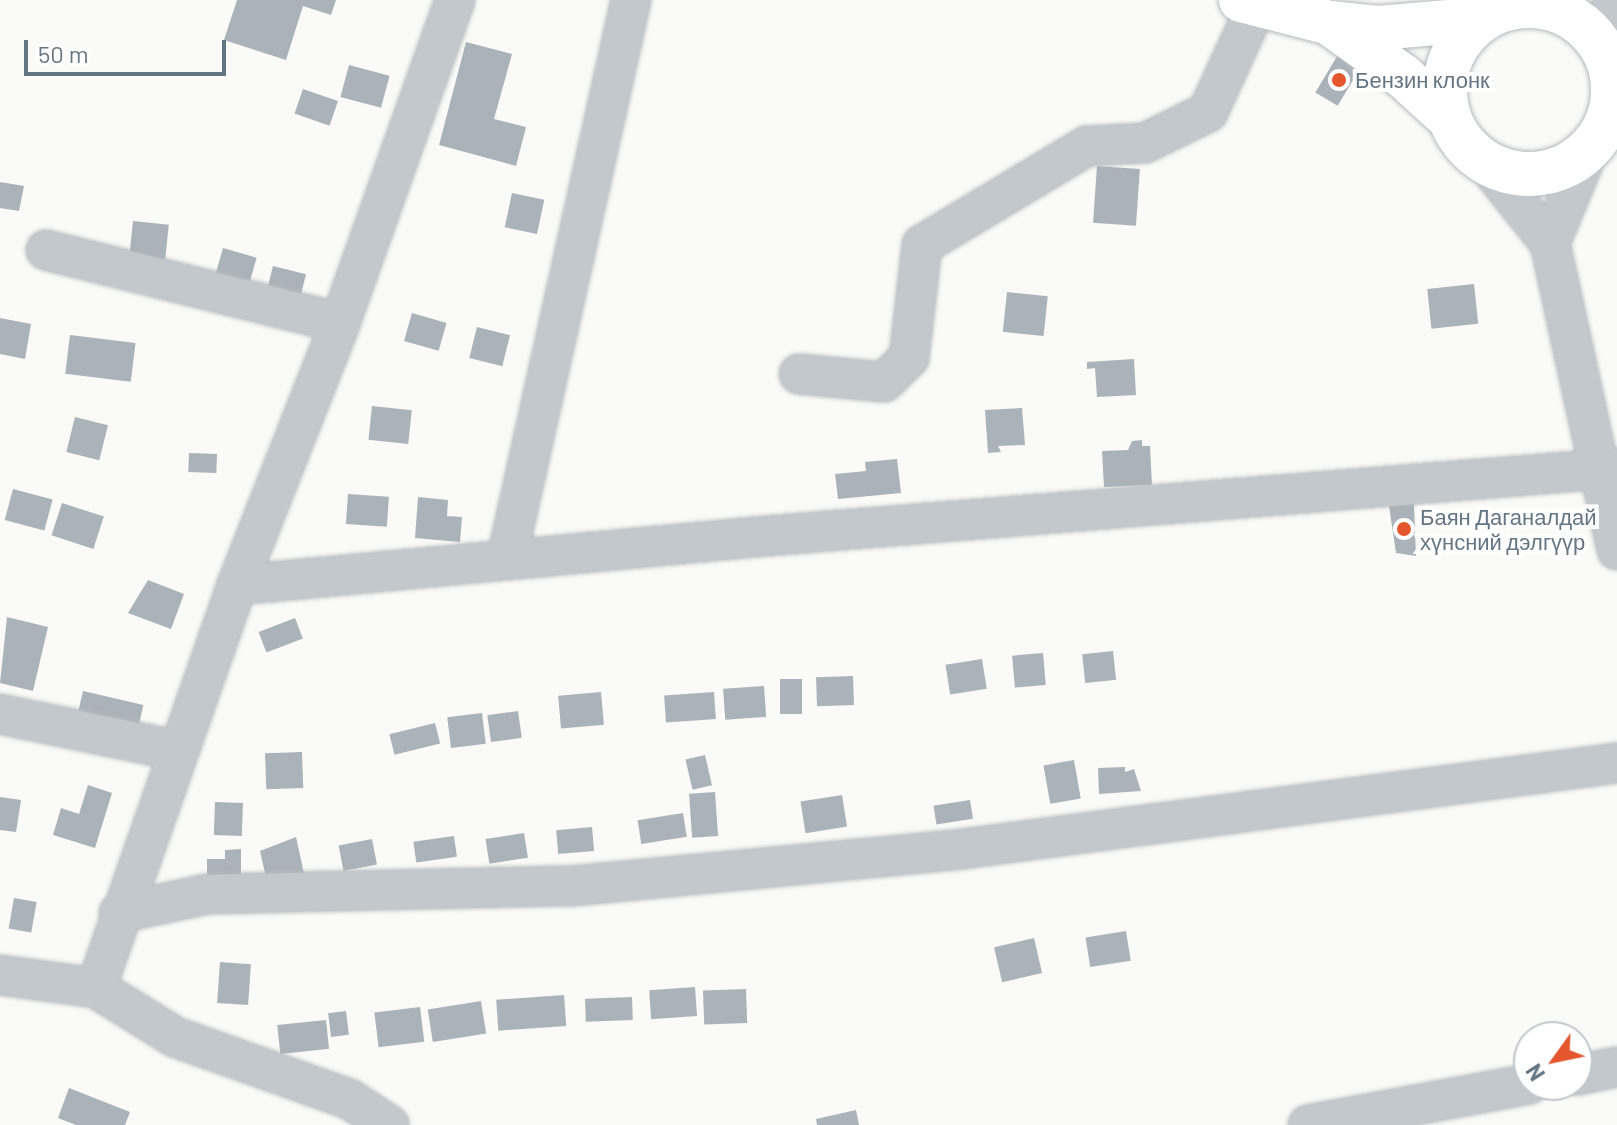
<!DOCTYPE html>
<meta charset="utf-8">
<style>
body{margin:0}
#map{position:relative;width:1617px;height:1125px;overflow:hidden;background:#fafaf8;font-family:Barlow,sans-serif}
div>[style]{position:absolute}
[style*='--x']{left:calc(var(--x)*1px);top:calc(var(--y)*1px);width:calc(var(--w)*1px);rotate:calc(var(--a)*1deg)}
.building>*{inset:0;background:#aab3b9;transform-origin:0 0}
.roads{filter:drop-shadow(0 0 2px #b5babe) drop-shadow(0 0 2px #b5babe)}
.minor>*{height:38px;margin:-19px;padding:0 19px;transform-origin:19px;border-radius:19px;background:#c3c8cc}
.major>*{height:44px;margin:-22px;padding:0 22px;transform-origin:22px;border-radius:22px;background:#fff}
.major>.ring{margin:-22px;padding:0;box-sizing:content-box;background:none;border:44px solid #fff;border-radius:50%}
.dots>*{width:22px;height:22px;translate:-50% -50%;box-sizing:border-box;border:4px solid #fff;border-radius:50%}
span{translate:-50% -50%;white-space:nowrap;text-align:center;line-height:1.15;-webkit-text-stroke:8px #fff;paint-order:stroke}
.poi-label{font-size:22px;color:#657683}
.left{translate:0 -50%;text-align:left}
.north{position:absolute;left:1513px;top:1021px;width:80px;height:80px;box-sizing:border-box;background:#fff;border:2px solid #c1c8cd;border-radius:50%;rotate:237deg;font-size:22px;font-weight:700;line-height:32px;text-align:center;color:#657683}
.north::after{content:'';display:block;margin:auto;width:28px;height:36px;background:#e4572e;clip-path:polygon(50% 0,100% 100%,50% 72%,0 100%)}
.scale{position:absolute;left:24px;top:40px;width:202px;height:36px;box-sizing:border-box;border:4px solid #657683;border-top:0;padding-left:10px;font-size:24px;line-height:28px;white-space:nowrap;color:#657683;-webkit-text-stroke:6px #fff;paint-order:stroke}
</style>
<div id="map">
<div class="building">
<i style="clip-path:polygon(237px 0,336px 0,331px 15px,303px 6px,286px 60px,224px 40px)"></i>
<i style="clip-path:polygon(466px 42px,512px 54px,494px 119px,526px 127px,516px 166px,439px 145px)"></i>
<i style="left:1339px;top:53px;width:26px;height:46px;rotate:31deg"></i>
<i style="left:349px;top:65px;width:42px;height:33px;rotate:15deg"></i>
<i style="left:303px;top:89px;width:37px;height:26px;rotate:19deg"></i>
<i style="left:1097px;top:166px;width:43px;height:57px;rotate:4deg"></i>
<i style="clip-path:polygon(0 182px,24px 186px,19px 211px,0 208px)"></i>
<i style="left:512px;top:193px;width:33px;height:35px;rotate:12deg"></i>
<i style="left:133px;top:221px;width:36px;height:39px;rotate:6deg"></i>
<i style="left:223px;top:248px;width:35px;height:29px;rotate:16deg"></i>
<i style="left:273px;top:266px;width:34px;height:28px;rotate:14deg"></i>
<i style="left:1474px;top:284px;width:40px;height:47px;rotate:84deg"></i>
<i style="left:1007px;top:292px;width:41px;height:40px;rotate:6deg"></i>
<i style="left:412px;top:313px;width:36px;height:29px;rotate:16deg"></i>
<i style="clip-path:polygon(0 318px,31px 324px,25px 359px,0 354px)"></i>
<i style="left:477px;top:327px;width:34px;height:32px;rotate:14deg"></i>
<i style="left:70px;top:335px;width:66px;height:39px;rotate:7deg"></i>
<i style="clip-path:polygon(1134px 359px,1136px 395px,1097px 397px,1095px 368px,1087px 369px,1087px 362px)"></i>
<i style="left:372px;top:406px;width:40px;height:34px;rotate:6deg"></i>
<i style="clip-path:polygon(1022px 408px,1025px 445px,998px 446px,1001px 452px,988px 453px,985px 410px)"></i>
<i style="left:75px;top:417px;width:34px;height:36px;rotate:14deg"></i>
<i style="clip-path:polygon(1142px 440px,1142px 446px,1150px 446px,1152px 485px,1104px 487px,1102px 451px,1128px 450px,1132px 441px)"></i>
<i style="left:189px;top:453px;width:28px;height:19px;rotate:2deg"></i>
<i style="clip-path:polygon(897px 459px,901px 493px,838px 499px,835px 474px,866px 471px,865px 462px)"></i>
<i style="left:13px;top:489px;width:41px;height:32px;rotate:15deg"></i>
<i style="left:348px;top:494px;width:41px;height:30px;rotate:4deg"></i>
<i style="clip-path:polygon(418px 497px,448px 500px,447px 516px,462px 517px,460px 542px,415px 538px)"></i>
<i style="left:62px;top:503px;width:44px;height:34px;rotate:18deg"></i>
<i style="clip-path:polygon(1414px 504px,1416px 556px,1396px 553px,1389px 506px)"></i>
<i style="clip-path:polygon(148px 580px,184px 594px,171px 629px,128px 613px)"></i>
<i style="clip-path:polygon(7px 617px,48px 627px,33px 691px,0 683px)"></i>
<i style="left:295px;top:618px;width:22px;height:39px;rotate:69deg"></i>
<i style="left:1113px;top:651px;width:29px;height:31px;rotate:84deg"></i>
<i style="left:1043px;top:653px;width:32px;height:31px;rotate:85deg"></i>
<i style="left:982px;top:659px;width:30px;height:37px;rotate:81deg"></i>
<i style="left:853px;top:676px;width:29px;height:37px;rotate:88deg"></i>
<i style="left:780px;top:679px;width:22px;height:35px"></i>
<i style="left:764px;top:686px;width:31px;height:41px;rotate:86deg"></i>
<i style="left:83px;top:691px;width:62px;height:25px;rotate:13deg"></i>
<i style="left:601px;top:692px;width:33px;height:43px;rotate:85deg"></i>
<i style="left:714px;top:692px;width:27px;height:50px;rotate:86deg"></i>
<i style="left:518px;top:711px;width:27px;height:31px;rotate:82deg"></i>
<i style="left:482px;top:713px;width:31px;height:35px;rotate:83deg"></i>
<i style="left:435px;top:723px;width:21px;height:47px;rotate:76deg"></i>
<i style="left:302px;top:752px;width:36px;height:37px;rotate:88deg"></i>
<i style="left:705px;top:755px;width:31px;height:20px;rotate:77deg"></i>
<i style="left:1074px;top:760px;width:39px;height:31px;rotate:80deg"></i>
<i style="clip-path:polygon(1125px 767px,1125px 772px,1134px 769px,1141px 791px,1099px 794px,1098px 768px)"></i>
<i style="clip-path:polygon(88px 785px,112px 793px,95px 848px,53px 835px,61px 808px,79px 814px)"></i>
<i style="left:715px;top:792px;width:44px;height:26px;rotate:86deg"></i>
<i style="left:842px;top:795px;width:32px;height:42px;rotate:81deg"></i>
<i style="clip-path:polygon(0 797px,21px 800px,16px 832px,0 830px)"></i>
<i style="left:970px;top:800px;width:19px;height:37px;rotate:81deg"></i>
<i style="left:215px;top:802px;width:28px;height:33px;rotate:2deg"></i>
<i style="left:683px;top:813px;width:24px;height:46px;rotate:81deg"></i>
<i style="left:592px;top:827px;width:24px;height:36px;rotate:85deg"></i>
<i style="left:524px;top:833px;width:25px;height:39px;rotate:81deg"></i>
<i style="left:454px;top:836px;width:21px;height:41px;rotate:82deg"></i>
<i style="clip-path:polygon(296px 837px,305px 878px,268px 886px,260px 851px)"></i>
<i style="left:372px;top:839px;width:26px;height:34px;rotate:79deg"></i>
<i style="clip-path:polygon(241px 849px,241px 886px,207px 886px,207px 859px,225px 859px,225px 850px)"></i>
<i style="left:14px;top:898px;width:23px;height:31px;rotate:10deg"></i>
<i style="left:1126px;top:931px;width:30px;height:41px;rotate:81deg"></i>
<i style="left:1034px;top:938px;width:36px;height:41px;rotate:77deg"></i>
<i style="left:220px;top:962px;width:31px;height:41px;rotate:4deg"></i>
<i style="left:695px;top:987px;width:29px;height:46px;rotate:86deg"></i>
<i style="left:746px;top:989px;width:34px;height:43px;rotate:88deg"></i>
<i style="left:564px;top:995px;width:31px;height:68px;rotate:86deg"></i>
<i style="left:632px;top:997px;width:23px;height:47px;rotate:88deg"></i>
<i style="left:481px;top:1001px;width:33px;height:54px;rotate:81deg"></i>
<i style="left:420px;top:1007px;width:35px;height:46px;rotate:83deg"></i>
<i style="left:346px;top:1011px;width:24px;height:18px;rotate:83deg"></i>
<i style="left:326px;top:1020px;width:29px;height:49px;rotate:84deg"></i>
<i style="clip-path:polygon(69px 1088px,130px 1112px,125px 1125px,76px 1125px,58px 1118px)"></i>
<i style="clip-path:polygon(856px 1110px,859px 1125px,817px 1125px,816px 1119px)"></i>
</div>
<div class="roads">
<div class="minor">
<i style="--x:1533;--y:5;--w:14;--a:-21"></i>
<i style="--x:1600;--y:45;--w:47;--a:-72.7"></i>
<i style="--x:1485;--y:162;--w:104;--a:51.3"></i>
<i style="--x:1550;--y:243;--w:314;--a:77.7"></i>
<i style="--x:1550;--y:243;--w:102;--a:-67.5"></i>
<i style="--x:46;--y:250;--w:303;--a:13.9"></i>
<i style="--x:799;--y:374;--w:85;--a:5.4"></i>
<i style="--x:884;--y:382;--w:35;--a:-44"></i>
<i style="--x:909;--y:358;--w:114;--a:-83.4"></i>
<i style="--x:922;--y:245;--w:192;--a:-31"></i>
<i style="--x:1087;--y:146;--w:58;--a:-3"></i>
<i style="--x:1145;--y:143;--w:70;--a:-26.2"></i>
<i style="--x:1208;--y:112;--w:118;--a:-65.4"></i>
<i style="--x:507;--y:558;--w:572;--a:-77.47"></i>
<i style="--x:237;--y:585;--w:282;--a:-68.5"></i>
<i style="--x:340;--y:323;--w:343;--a:-70.4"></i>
<i style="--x:0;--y:714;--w:179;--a:11.6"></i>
<i style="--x:119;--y:913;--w:91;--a:-12.1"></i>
<i style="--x:208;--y:894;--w:364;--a:-1.3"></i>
<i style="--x:572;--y:886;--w:392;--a:-5.4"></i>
<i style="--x:962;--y:849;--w:661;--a:-7.48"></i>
<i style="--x:0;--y:975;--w:97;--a:7.7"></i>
<i style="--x:96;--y:988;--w:427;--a:-70.7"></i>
<i style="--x:237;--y:585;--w:531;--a:-5.29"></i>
<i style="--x:766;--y:536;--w:854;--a:-4.57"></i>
<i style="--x:96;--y:988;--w:93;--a:31.8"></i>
<i style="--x:175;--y:1037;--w:185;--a:19.6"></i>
<i style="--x:349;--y:1099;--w:48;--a:33"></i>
<i style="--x:1577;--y:1075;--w:41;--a:-11.3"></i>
<i style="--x:1308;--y:1125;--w:225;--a:-10.5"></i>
</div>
<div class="major">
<i style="--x:1241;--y:0;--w:92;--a:14.5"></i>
<i style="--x:1330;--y:23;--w:48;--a:5.9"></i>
<i style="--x:1378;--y:28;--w:104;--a:-4.9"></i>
<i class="ring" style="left:1445px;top:6px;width:124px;height:124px"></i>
<i style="--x:1332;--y:25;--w:87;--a:35.7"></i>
<i style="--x:1403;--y:76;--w:62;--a:42.4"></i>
</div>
</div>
<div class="dots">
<i style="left:1339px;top:80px;background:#e4572e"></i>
<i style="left:1404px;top:529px;background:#e4572e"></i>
</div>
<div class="poi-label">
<span class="left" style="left:1355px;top:80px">Бензин клонк</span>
<span class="left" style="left:1420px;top:529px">Баян Даганалдай<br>хүнсний дэлгүүр</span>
</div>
<div class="north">N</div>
<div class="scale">50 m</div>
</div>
